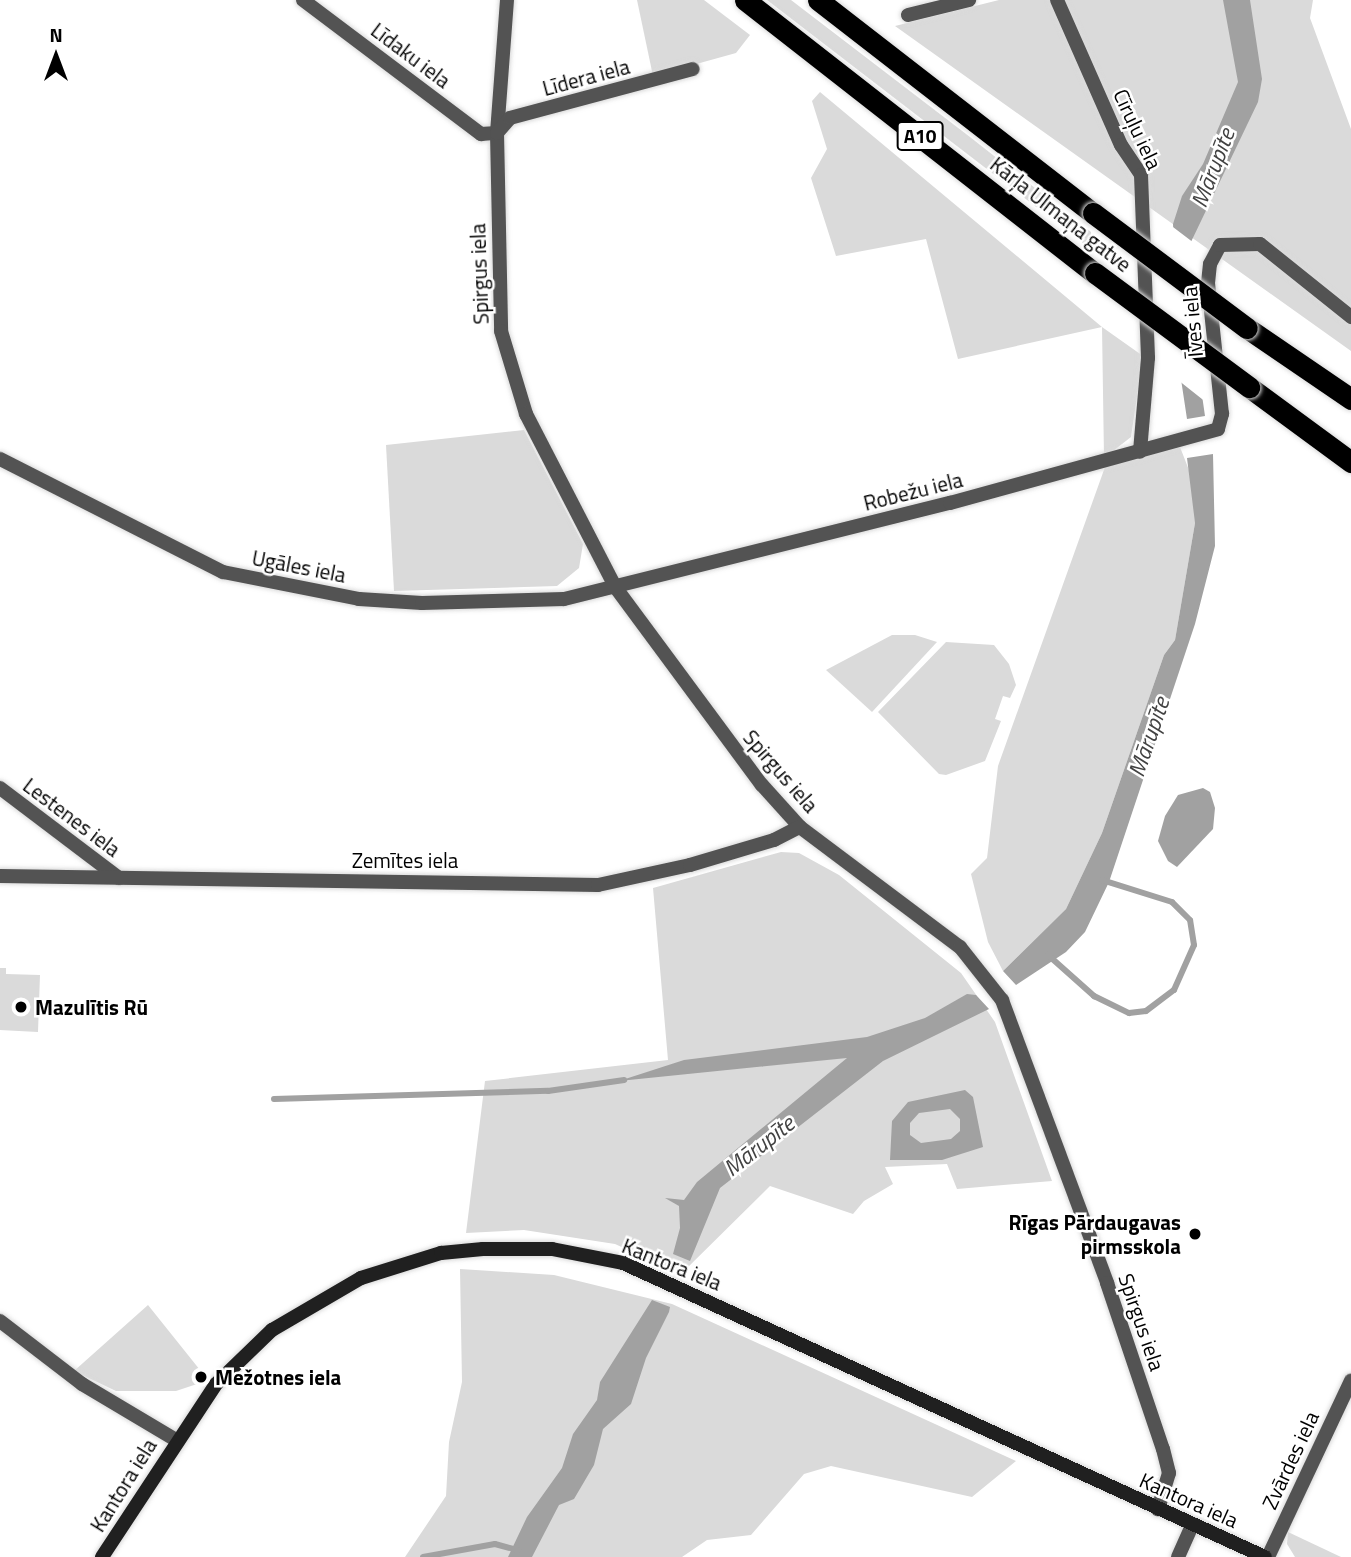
<!DOCTYPE html>
<meta charset="utf-8">
<style>
body{margin:0}
#map{position:relative;width:1351px;height:1557px;overflow:hidden;background:#fff;font-family:"Titillium Web",sans-serif}
div>[style]{position:absolute}
[style*='--x']{left:calc(var(--x)*1px);top:calc(var(--y)*1px);width:calc(var(--w)*1px);rotate:calc(var(--a)*1deg)}
.green>*{inset:0;background:#dadada}
.water>*{inset:0;background:#a1a1a1}
.pier>*{inset:0;background:#fff}
.stream>*{height:6px;margin:-3px;padding:0 3px;transform-origin:3px;border-radius:3px;background:#a1a1a1}
.roads{filter:drop-shadow(0 0 2px #dbdbdb) drop-shadow(0 0 2px #dbdbdb)}
.street>*{height:14px;margin:-7px;padding:0 7px;transform-origin:7px;border-radius:7px;background:#535353}
.secondary>*{height:14px;margin:-7px;padding:0 7px;transform-origin:7px;border-radius:7px;background:#202020}
.highway>*{height:21px;margin:-10.5px;padding:0 10.5px;transform-origin:10.5px;border-radius:10.5px;background:#000}
.bridges{filter:drop-shadow(0 0 2px #dbdbdb) drop-shadow(0 0 2px #dbdbdb)}
.highway-bridge>*{height:21px;margin:-10.5px;padding:0 10.5px;transform-origin:10.5px;border-radius:10.5px;background:#000}
.dots>*{width:19px;height:19px;translate:-50% -50%;box-sizing:border-box;border:4px solid #fff;border-radius:50%}
span{translate:-50% -50%;white-space:nowrap;text-align:center;line-height:1.15;-webkit-text-stroke:5px #fff;paint-order:stroke}
.shield-label span{padding:2px 5px;background:#fff;border:2px solid;border-radius:5px;-webkit-text-stroke-width:0}
.shield-label{font-size:19px;color:#000;font-weight:700}
.street-label{font-size:21px;color:#000}
.poi-label{font-size:21px;color:#000;font-weight:700}
.left{translate:0 -50%;text-align:left}
.right{translate:-100% -50%;text-align:right}
.water-label{font-size:23px;color:#424242;font-style:italic}
.north{position:absolute;left:21px;top:21px;width:70px;height:70px;-webkit-text-stroke:5px #fff;paint-order:stroke;rotate:0deg;font-size:19px;font-weight:700;line-height:28px;text-align:center;color:#000}
.north::after{content:'';display:block;margin:auto;width:24px;height:32px;background:#000;clip-path:polygon(50% 0,100% 100%,50% 72%,0 100%)}
</style>
<div id="map">
<div class="green">
<i style="clip-path:polygon(637px 0,704px 0,750px 35px,736px 53px,653px 76px)"></i>
<i style="clip-path:polygon(767px 0,791px 0,970px 137px,1091px 232px,1092px 250px)"></i>
<i style="clip-path:polygon(999px 0,1313px 0,1310px 18px,1351px 129px,1351px 351px,895px 26px)"></i>
<i style="clip-path:polygon(820px 92px,1102px 327px,1143px 356px,1131px 437px,1104px 458px,1102px 327px,958px 359px,926px 239px,836px 256px,811px 178px,827px 149px,812px 101px)"></i>
<i style="clip-path:polygon(524px 430px,583px 544px,579px 568px,557px 586px,394px 591px,386px 445px)"></i>
<i style="clip-path:polygon(1180px 447px,1194px 483px,1195px 523px,1175px 640px,1164px 655px,1102px 833px,1066px 909px,1003px 971px,988px 942px,971px 874px,987px 858px,998px 766px,1105px 467px)"></i>
<i style="clip-path:polygon(892px 635px,915px 635px,937px 642px,872px 712px,826px 670px)"></i>
<i style="clip-path:polygon(946px 642px,994px 645px,1009px 664px,1016px 685px,1010px 698px,1003px 696px,995px 719px,1001px 721px,985px 761px,946px 775px,939px 774px,878px 712px)"></i>
<i style="clip-path:polygon(781px 852px,799px 853px,839px 875px,961px 973px,995px 1022px,1052px 1181px,957px 1189px,947px 1164px,885px 1167px,893px 1184px,864px 1201px,853px 1214px,770px 1186px,681px 1274px,615px 1244px,524px 1230px,466px 1233px,485px 1081px,668px 1060px,653px 888px)"></i>
<i style="clip-path:polygon(0 968px,6px 968px,6px 974px,40px 975px,38px 1032px,0 1030px)"></i>
<i style="clip-path:polygon(460px 1269px,554px 1275px,672px 1304px,1016px 1461px,972px 1497px,831px 1466px,804px 1474px,751px 1535px,707px 1540px,682px 1557px,405px 1557px,446px 1496px,449px 1442px,462px 1382px)"></i>
<i style="clip-path:polygon(148px 1305px,200px 1370px,196px 1379px,200px 1383px,176px 1391px,116px 1391px,74px 1371px)"></i>
<i style="clip-path:polygon(1288px 1532px,1341px 1557px,1295px 1557px,1287px 1544px)"></i>
</div>
<div class="water">
<i style="clip-path:polygon(1223px 0,1250px 0,1262px 79px,1258px 102px,1190px 244px,1185px 277px,1205px 416px,1187px 419px,1179px 366px,1173px 224px,1182px 196px,1203px 164px,1238px 82px)"></i>
<i style="clip-path:polygon(1213px 454px,1215px 546px,1195px 624px,1109px 882px,1085px 932px,1066px 952px,1016px 985px,1003px 971px,1066px 909px,1102px 833px,1164px 655px,1175px 640px,1195px 523px,1187px 458px)"></i>
<i style="clip-path:polygon(1203px 788px,1210px 792px,1215px 808px,1213px 829px,1177px 867px,1168px 861px,1158px 841px,1165px 816px,1178px 795px)"></i>
<i style="clip-path:polygon(967px 994px,976px 995px,989px 1009px,883px 1061px,720px 1188px,690px 1261px,673px 1254px,680px 1228px,679px 1206px,665px 1198px,684px 1200px,697px 1182px,847px 1058px,619px 1081px,684px 1060px,867px 1037px,925px 1018px)"></i>
<i style="clip-path:polygon(evenodd,965px 1090px,973px 1097px,983px 1147px,942px 1160px,890px 1160px,892px 1121px,908px 1102px,965px 1090px,950px 1109px,960px 1119px,960px 1131px,951px 1139px,921px 1143px,910px 1135px,910px 1123px,919px 1113px,950px 1109px)"></i>
<i style="clip-path:polygon(652px 1300px,670px 1307px,669px 1312px,646px 1358px,631px 1404px,603px 1429px,594px 1465px,574px 1499px,559px 1505px,532px 1557px,508px 1557px,527px 1517px,562px 1468px,573px 1434px,597px 1400px,600px 1382px)"></i>
</div>
<div class="pier">
<i style="clip-path:polygon(1169px 224px,1194px 243px,1188px 277px,1207px 403px,1178px 380px)"></i>
</div>
<div class="stream">
<i style="--x:1048;--y:955;--w:62;--a:41.7"></i>
<i style="--x:1094;--y:996;--w:39;--a:26"></i>
<i style="--x:1129;--y:1013;--w:17;--a:-7"></i>
<i style="--x:1146;--y:1011;--w:35;--a:-37"></i>
<i style="--x:1174;--y:990;--w:49;--a:-66"></i>
<i style="--x:1194;--y:945;--w:25;--a:-99"></i>
<i style="--x:1190;--y:920;--w:25;--a:-135"></i>
<i style="--x:1172;--y:902;--w:73;--a:-162.6"></i>
<i style="--x:274;--y:1099;--w:274;--a:-1.7"></i>
<i style="--x:548;--y:1091;--w:77;--a:-8.2"></i>
<i style="--x:423;--y:1557;--w:73;--a:-10.2"></i>
<i style="--x:495;--y:1544;--w:24;--a:15"></i>
</div>
<div class="roads">
<div class="street">
<i style="--x:303;--y:0;--w:223;--a:37"></i>
<i style="--x:481;--y:134;--w:16;--a:-4"></i>
<i style="--x:507;--y:0;--w:133;--a:94.3"></i>
<i style="--x:497;--y:133;--w:198;--a:88.8"></i>
<i style="--x:501;--y:331;--w:87;--a:73.2"></i>
<i style="--x:526;--y:414;--w:196;--a:62.7"></i>
<i style="--x:616;--y:588;--w:245;--a:53.5"></i>
<i style="--x:762;--y:785;--w:57;--a:47.9"></i>
<i style="--x:800;--y:827;--w:200;--a:36.9"></i>
<i style="--x:960;--y:947;--w:68;--a:51.6"></i>
<i style="--x:1002;--y:1000;--w:302;--a:69.6"></i>
<i style="--x:1107;--y:1283;--w:175;--a:71.4"></i>
<i style="--x:1163;--y:1449;--w:25;--a:76"></i>
<i style="--x:1169;--y:1473;--w:38;--a:107"></i>
<i style="--x:1057;--y:0;--w:158;--a:66.2"></i>
<i style="--x:1121;--y:145;--w:36;--a:56"></i>
<i style="--x:1141;--y:175;--w:183;--a:87.8"></i>
<i style="--x:1148;--y:358;--w:94;--a:94.9"></i>
<i style="--x:908;--y:15;--w:63;--a:-13.8"></i>
<i style="--x:497;--y:133;--w:20;--a:-49"></i>
<i style="--x:510;--y:118;--w:189;--a:-15"></i>
<i style="--x:0;--y:459;--w:250;--a:26.9"></i>
<i style="--x:223;--y:572;--w:139;--a:11.2"></i>
<i style="--x:359;--y:599;--w:63;--a:3.6"></i>
<i style="--x:422;--y:603;--w:142;--a:-1.6"></i>
<i style="--x:564;--y:599;--w:398;--a:-14"></i>
<i style="--x:950;--y:503;--w:278;--a:-15.4"></i>
<i style="--x:1218;--y:429;--w:16;--a:-75"></i>
<i style="--x:1222;--y:414;--w:132;--a:-96.1"></i>
<i style="--x:1208;--y:283;--w:19;--a:-84"></i>
<i style="--x:1210;--y:264;--w:21;--a:-62"></i>
<i style="--x:1220;--y:245;--w:40;--a:-1.4"></i>
<i style="--x:1260;--y:244;--w:117;--a:38.7"></i>
<i style="--x:0;--y:788;--w:149;--a:37.1"></i>
<i style="--x:0;--y:876;--w:598;--a:0.86"></i>
<i style="--x:598;--y:885;--w:94;--a:-12.3"></i>
<i style="--x:690;--y:865;--w:88;--a:-16.6"></i>
<i style="--x:774;--y:840;--w:29;--a:-27"></i>
<i style="--x:0;--y:1321;--w:103;--a:37.5"></i>
<i style="--x:82;--y:1384;--w:109;--a:30.8"></i>
<i style="--x:1178;--y:1557;--w:36;--a:-66"></i>
<i style="--x:1268;--y:1557;--w:195;--a:-64.8"></i>
</div>
<div class="secondary">
<i style="--x:102;--y:1557;--w:207;--a:-56.6"></i>
<i style="--x:216;--y:1384;--w:78;--a:-44"></i>
<i style="--x:272;--y:1330;--w:103;--a:-30.3"></i>
<i style="--x:361;--y:1278;--w:84;--a:-17.4"></i>
<i style="--x:441;--y:1253;--w:42;--a:-5.4"></i>
<i style="--x:483;--y:1249;--w:69;--a:0"></i>
<i style="--x:552;--y:1249;--w:72;--a:11.2"></i>
<i style="--x:623;--y:1263;--w:706;--a:24.61"></i>
</div>
<div class="highway">
<i style="--x:745;--y:0;--w:444;--a:38"></i>
<i style="--x:818;--y:0;--w:348;--a:37.8"></i>
<i style="--x:1247;--y:328;--w:126;--a:34.3"></i>
<i style="--x:1249;--y:387;--w:127;--a:36.3"></i>
</div>
</div>
<div class="bridges">
<div class="highway-bridge">
<i style="--x:1093;--y:213;--w:192;--a:36.8"></i>
<i style="--x:1095;--y:273;--w:192;--a:36.5"></i>
</div>
</div>
<div class="dots">
<i style="left:21px;top:1007px;background:#000"></i>
<i style="left:1195px;top:1234px;background:#000"></i>
<i style="left:201px;top:1377px;background:#000"></i>
</div>
<div class="shield-label">
<span style="left:920px;top:136px">A10</span>
</div>
<div class="street-label">
<span style="left:411px;top:55px;rotate:37deg">Līdaku iela</span>
<span style="left:586px;top:77px;rotate:-15deg">Līdera iela</span>
<span style="left:1138px;top:129px;rotate:65deg">Cīruļu iela</span>
<span style="left:1061px;top:214px;rotate:38deg">Kārļa Ulmaņa gatve</span>
<span style="left:479px;top:274px;rotate:-92deg">Spirgus iela</span>
<span style="left:1192px;top:322px;rotate:-95deg">Īves iela</span>
<span style="left:913px;top:491px;rotate:-14deg">Robežu iela</span>
<span style="left:299px;top:566px;rotate:11deg">Ugāles iela</span>
<span style="left:781px;top:771px;rotate:49deg">Spirgus iela</span>
<span style="left:72px;top:817px;rotate:37deg">Lestenes iela</span>
<span style="left:405px;top:860px">Zemītes iela</span>
<span style="left:672px;top:1264px;rotate:22deg">Kantora iela</span>
<span style="left:1142px;top:1322px;rotate:71deg">Spirgus iela</span>
<span style="left:1290px;top:1460px;rotate:-65deg">Zvārdes iela</span>
<span style="left:123px;top:1485px;rotate:-58deg">Kantora iela</span>
<span style="left:1189px;top:1500px;rotate:24deg">Kantora iela</span>
</div>
<div class="poi-label">
<span class="left" style="left:35px;top:1007px">Mazulītis Rū</span>
<span class="right" style="left:1181px;top:1234px">Rīgas Pārdaugavas<br>pirmsskola</span>
<span class="left" style="left:215px;top:1377px">Mežotnes iela</span>
</div>
<div class="water-label">
<span style="left:1213px;top:168px;rotate:-69deg">Mārupīte</span>
<span style="left:1149px;top:737px;rotate:-71deg">Mārupīte</span>
<span style="left:759px;top:1146px;rotate:-38deg">Mārupīte</span>
</div>
<div class="north">N</div>
</div>
